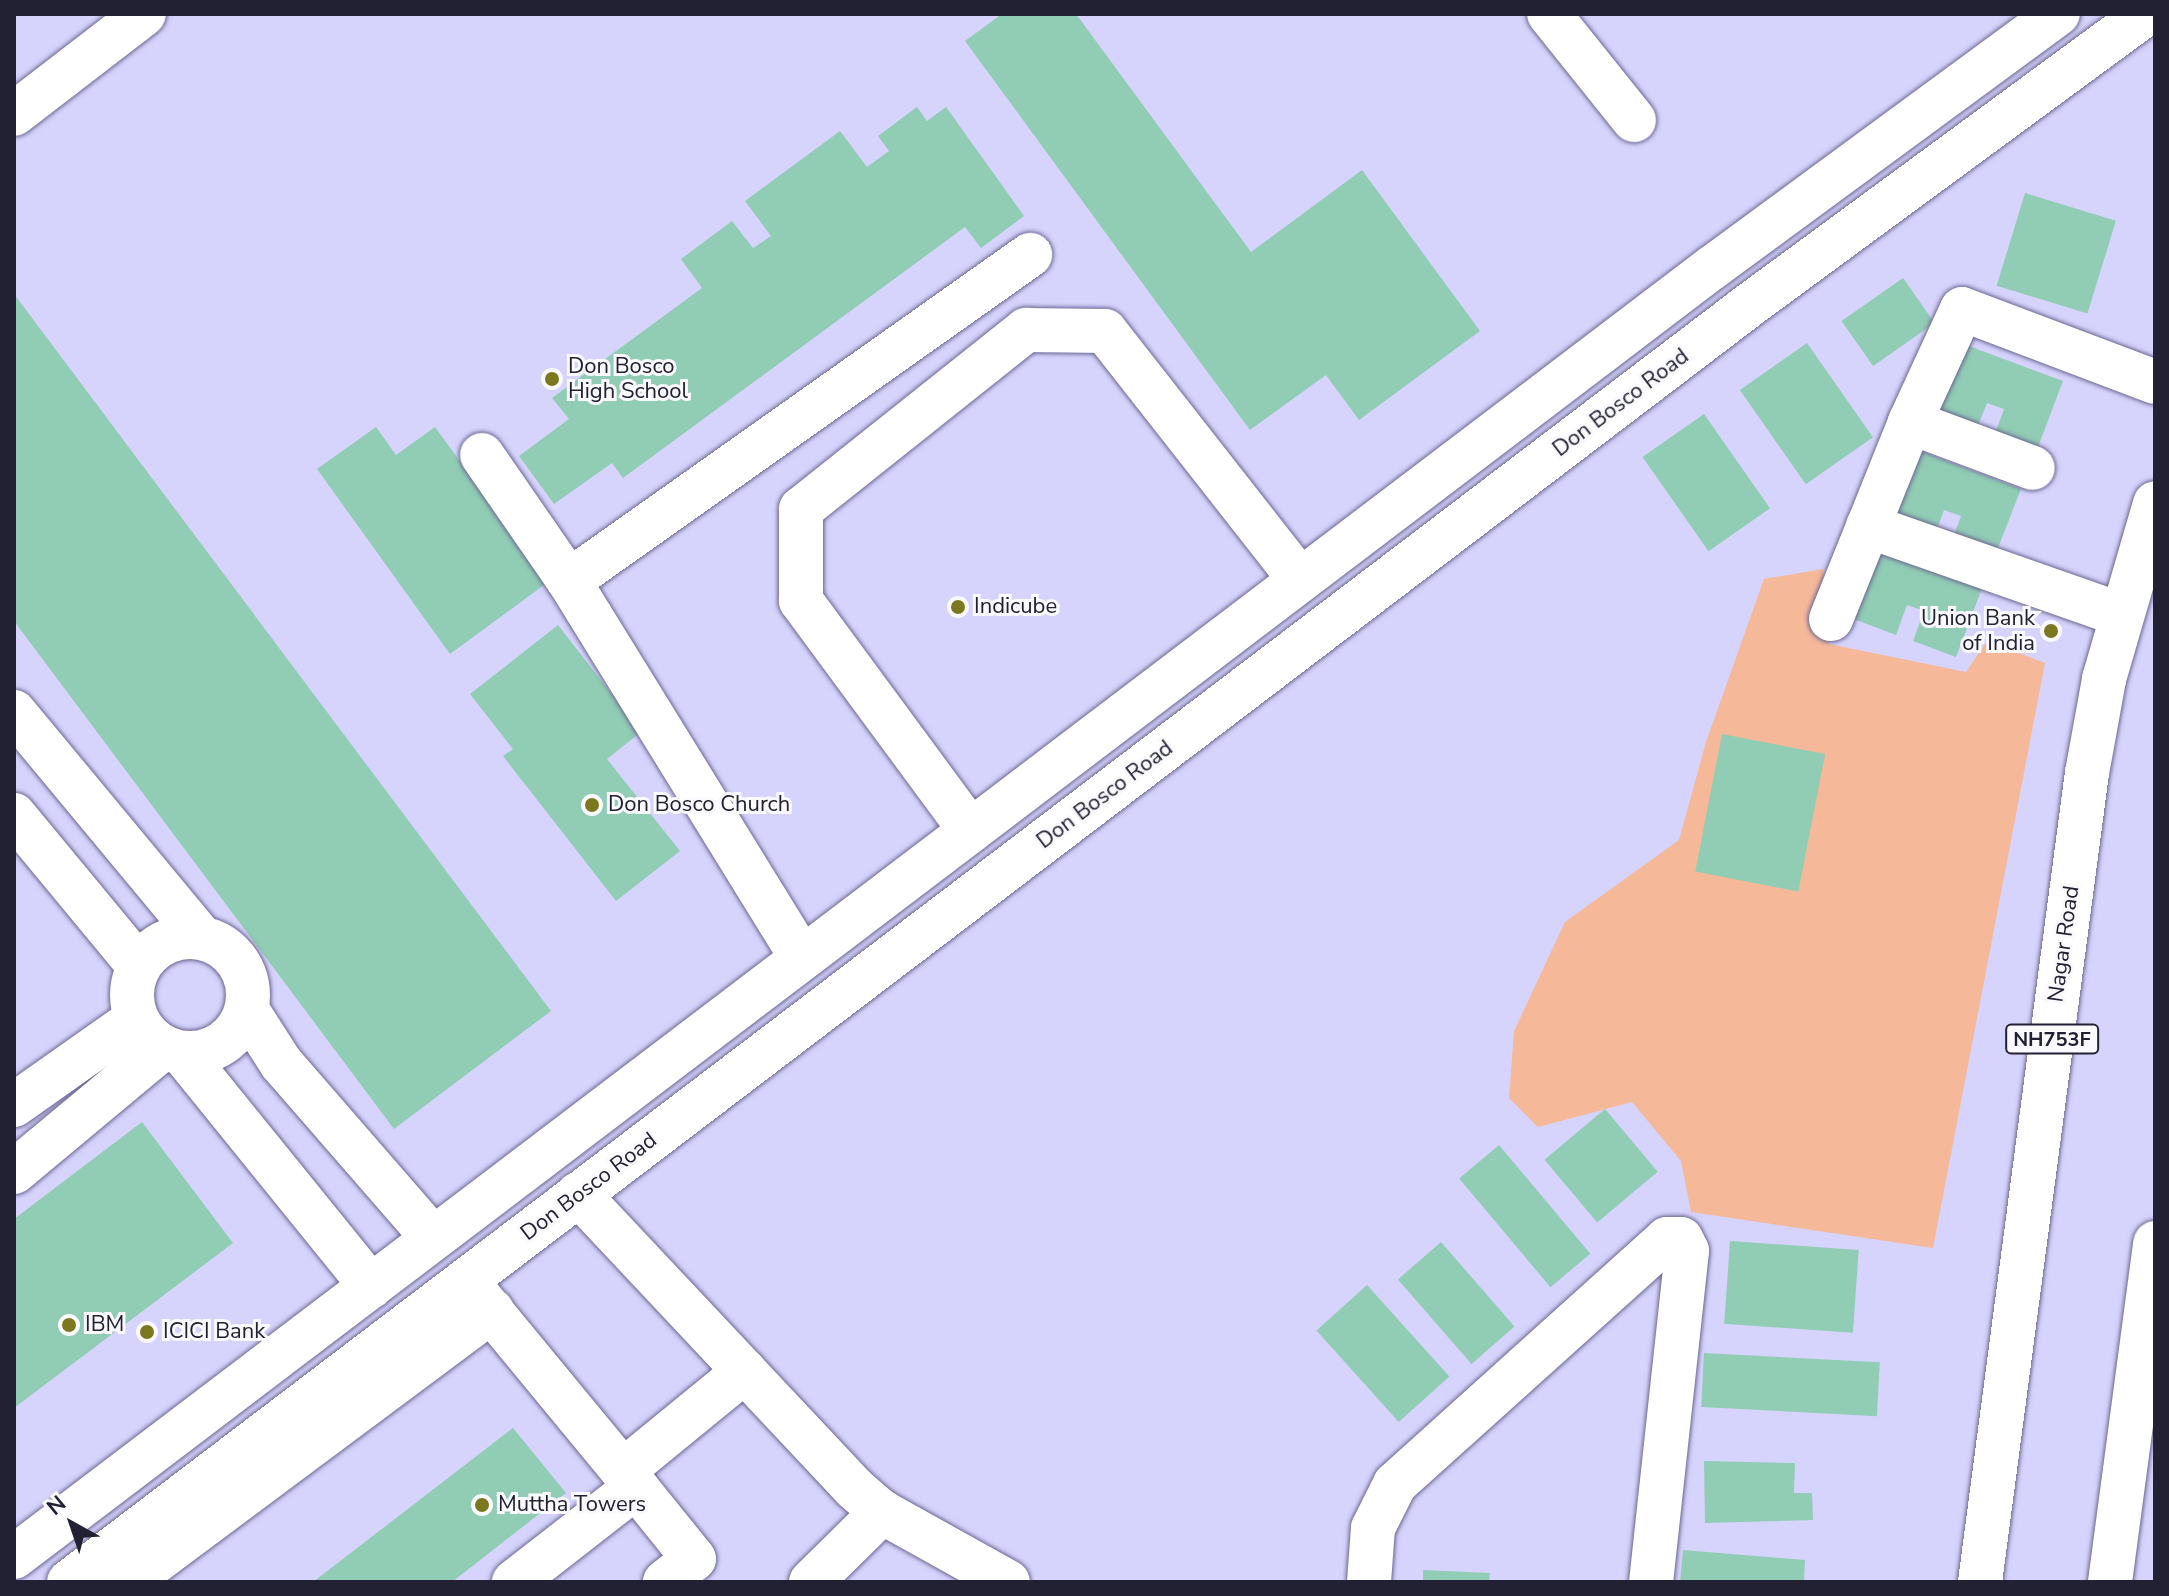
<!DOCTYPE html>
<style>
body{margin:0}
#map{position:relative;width:2169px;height:1596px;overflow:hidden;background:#d6d4fc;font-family:"Nunito Sans",sans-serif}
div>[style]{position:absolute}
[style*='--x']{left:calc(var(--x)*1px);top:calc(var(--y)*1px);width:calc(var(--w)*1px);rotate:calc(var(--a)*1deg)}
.green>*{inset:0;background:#f5b899}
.building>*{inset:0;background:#91ccb4;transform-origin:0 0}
.roads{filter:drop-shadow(0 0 2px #6b6794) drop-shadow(0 0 2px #6b6794)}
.minor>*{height:44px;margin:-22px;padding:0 22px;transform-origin:22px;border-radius:22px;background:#fff}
.minor>.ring{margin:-22px;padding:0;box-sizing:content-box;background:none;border:44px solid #fff;border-radius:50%}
.major>*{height:44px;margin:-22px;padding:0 22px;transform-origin:22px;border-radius:22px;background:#fff}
.highway>*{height:44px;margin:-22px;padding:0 22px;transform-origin:22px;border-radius:22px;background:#fff}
.dots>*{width:22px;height:22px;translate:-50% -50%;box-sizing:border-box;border:4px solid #f9f9fe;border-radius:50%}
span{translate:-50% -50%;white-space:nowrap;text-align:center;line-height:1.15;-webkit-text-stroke:6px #f9f9fe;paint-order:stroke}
.shield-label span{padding:2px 6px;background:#f9f9fe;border:2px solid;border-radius:6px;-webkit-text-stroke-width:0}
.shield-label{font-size:20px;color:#222133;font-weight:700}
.poi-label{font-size:22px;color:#222133}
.left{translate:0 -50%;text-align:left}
.right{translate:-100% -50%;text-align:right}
.street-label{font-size:22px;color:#222133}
.frame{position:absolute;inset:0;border:16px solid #222133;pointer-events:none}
.north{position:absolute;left:32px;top:1484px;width:80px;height:80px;-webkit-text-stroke:6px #f9f9fe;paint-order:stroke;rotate:320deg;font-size:22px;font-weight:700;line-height:32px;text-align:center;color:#222133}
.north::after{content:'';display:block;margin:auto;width:28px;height:36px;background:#222133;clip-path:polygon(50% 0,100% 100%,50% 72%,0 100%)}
</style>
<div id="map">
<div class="green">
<i style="clip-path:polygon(1823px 569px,1829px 644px,1966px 672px,1987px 641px,2045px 663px,1933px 1248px,1691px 1212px,1681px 1161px,1632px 1102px,1538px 1127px,1509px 1098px,1514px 1031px,1565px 922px,1679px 840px,1706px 742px,1764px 579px)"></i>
</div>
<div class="building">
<i style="clip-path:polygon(1002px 14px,1076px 14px,1251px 252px,1362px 170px,1480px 331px,1359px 420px,1326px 375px,1250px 430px,965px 41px)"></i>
<i style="clip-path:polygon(917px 107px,927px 121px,946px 107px,1024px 216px,981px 248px,965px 227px,623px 478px,612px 463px,554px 504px,519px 456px,569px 419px,552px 398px,702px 288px,681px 259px,732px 221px,753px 248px,771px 236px,745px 201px,840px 131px,867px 167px,889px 151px,878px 136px)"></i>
<i style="left:2025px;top:193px;width:95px;height:97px;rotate:17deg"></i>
<i style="left:1903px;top:278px;width:55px;height:75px;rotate:55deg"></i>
<i style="clip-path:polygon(14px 294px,551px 1011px,394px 1129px,14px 621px)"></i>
<i style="clip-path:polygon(1958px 342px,2063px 381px,2035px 455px,1993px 439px,2004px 409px,1987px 403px,1975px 433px,1930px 416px)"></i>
<i style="left:1807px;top:343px;width:115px;height:82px;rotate:55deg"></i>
<i style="left:1704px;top:414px;width:115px;height:75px;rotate:55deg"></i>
<i style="clip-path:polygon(376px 427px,396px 455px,435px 427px,548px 582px,450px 654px,317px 469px)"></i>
<i style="clip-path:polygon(1915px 449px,2021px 489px,1992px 563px,1950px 546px,1961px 516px,1944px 510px,1933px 540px,1887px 523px)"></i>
<i style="clip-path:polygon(1879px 544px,1984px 583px,1956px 657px,1913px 641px,1924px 611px,1907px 605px,1896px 635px,1851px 618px)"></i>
<i style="clip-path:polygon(558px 625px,641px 732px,607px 759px,680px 851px,616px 901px,503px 756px,513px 749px,470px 694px)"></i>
<i style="left:1722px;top:734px;width:105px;height:140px;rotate:11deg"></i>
<i style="left:1605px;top:1109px;width:82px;height:79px;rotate:50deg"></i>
<i style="clip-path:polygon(142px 1122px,233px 1243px,14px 1408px,14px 1219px)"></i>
<i style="left:1499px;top:1145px;width:142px;height:52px;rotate:50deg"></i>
<i style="left:1730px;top:1241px;width:129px;height:83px;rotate:4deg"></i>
<i style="left:1441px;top:1242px;width:112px;height:57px;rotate:49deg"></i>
<i style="left:1367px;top:1285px;width:123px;height:68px;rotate:48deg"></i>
<i style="left:1704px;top:1353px;width:176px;height:54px;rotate:3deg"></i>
<i style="clip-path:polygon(513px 1428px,566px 1493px,452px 1582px,313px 1582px)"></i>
<i style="clip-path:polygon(1704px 1461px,1795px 1463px,1794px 1493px,1812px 1493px,1813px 1520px,1705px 1523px)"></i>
<i style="clip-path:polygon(1683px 1550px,1805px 1560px,1804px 1582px,1680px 1582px)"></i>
<i style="clip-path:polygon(1423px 1570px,1490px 1573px,1489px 1582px,1423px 1582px)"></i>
</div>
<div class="roads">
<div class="minor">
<i style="--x:1549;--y:14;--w:136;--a:51.3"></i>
<i style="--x:14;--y:114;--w:164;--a:-37.6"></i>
<i style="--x:1910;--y:422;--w:131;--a:20.5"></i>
<i style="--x:482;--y:455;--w:153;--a:55.4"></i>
<i style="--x:569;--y:581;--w:443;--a:58.3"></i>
<i style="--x:1868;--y:526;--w:269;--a:19.3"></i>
<i style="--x:569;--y:581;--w:565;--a:-35.27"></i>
<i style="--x:1831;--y:619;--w:212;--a:-68.1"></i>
<i style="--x:1910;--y:422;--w:124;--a:-65.3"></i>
<i style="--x:1962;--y:309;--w:206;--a:20.7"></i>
<i style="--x:14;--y:712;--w:293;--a:50.3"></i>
<i style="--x:14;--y:815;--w:196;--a:50.4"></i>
<i style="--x:970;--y:830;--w:285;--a:-126.4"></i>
<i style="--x:801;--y:601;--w:92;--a:-90"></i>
<i style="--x:801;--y:509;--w:288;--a:-38.5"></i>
<i style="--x:1026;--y:330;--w:79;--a:0.7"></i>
<i style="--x:1105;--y:331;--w:316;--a:51.9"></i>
<i class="ring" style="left:132px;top:937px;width:72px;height:72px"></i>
<i style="--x:247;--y:1010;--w:63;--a:57.3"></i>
<i style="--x:281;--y:1063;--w:232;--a:49"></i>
<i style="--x:183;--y:1054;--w:299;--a:51"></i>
<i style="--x:14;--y:1105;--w:149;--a:-35.2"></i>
<i style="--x:14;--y:1172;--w:194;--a:-39.8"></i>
<i style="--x:578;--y:1194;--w:403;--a:46.8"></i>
<i style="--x:854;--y:1488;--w:37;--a:41"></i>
<i style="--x:882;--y:1512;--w:144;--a:29.1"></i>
<i style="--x:472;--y:1288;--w:258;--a:50.5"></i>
<i style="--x:636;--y:1487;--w:155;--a:142.1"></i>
<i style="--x:624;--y:1470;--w:156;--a:-39.3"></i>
<i style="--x:636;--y:1487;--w:92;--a:51.1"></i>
<i style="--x:694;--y:1559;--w:37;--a:142"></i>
<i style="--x:128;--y:1582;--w:454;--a:-36.7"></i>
<i style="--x:811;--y:1582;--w:100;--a:-44.6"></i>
<i style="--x:1369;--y:1582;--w:54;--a:-85.8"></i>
<i style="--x:1373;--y:1528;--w:49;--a:-63.4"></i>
<i style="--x:1395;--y:1484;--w:366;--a:-42"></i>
<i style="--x:1667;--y:1239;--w:14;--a:0"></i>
<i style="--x:1681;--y:1239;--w:13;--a:63"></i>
<i style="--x:1687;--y:1251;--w:333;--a:96.2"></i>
</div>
<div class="major">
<i style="--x:14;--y:1557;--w:2133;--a:-37.21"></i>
<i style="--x:1713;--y:267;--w:428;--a:-36.3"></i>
<i style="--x:69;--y:1582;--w:2104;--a:-37.23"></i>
<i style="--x:1744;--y:309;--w:499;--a:-36.3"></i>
</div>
<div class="highway">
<i style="--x:1980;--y:1582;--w:816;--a:-82.47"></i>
<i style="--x:2087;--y:773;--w:96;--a:-79.7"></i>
<i style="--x:2104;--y:679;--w:183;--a:-73.8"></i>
<i style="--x:2110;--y:1582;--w:342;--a:-82.4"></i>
</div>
</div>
<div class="dots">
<i style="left:552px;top:379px;background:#7b781f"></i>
<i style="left:958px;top:607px;background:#7b781f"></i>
<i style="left:2051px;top:631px;background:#7b781f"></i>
<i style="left:592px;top:805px;background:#7b781f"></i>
<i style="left:69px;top:1325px;background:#7b781f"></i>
<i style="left:147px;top:1332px;background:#7b781f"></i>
<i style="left:482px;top:1505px;background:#7b781f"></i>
</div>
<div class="shield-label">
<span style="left:2052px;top:1039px">NH753F</span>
</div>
<div class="poi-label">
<span class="left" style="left:568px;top:379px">Don Bosco<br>High School</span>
<span class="left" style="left:974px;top:607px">Indicube</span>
<span class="right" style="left:2035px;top:631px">Union Bank<br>of India</span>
<span class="left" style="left:608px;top:805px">Don Bosco Church</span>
<span class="left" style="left:85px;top:1325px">IBM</span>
<span class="left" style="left:163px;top:1332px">ICICI Bank</span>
<span class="left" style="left:498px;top:1505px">Muttha Towers</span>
</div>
<div class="street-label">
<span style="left:1621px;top:403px;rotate:-37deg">Don Bosco Road</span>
<span style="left:1105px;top:795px;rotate:-37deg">Don Bosco Road</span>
<span style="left:2064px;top:944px;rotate:-82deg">Nagar Road</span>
<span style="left:589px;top:1187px;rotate:-37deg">Don Bosco Road</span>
</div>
<div class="frame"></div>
<div class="north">N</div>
</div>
